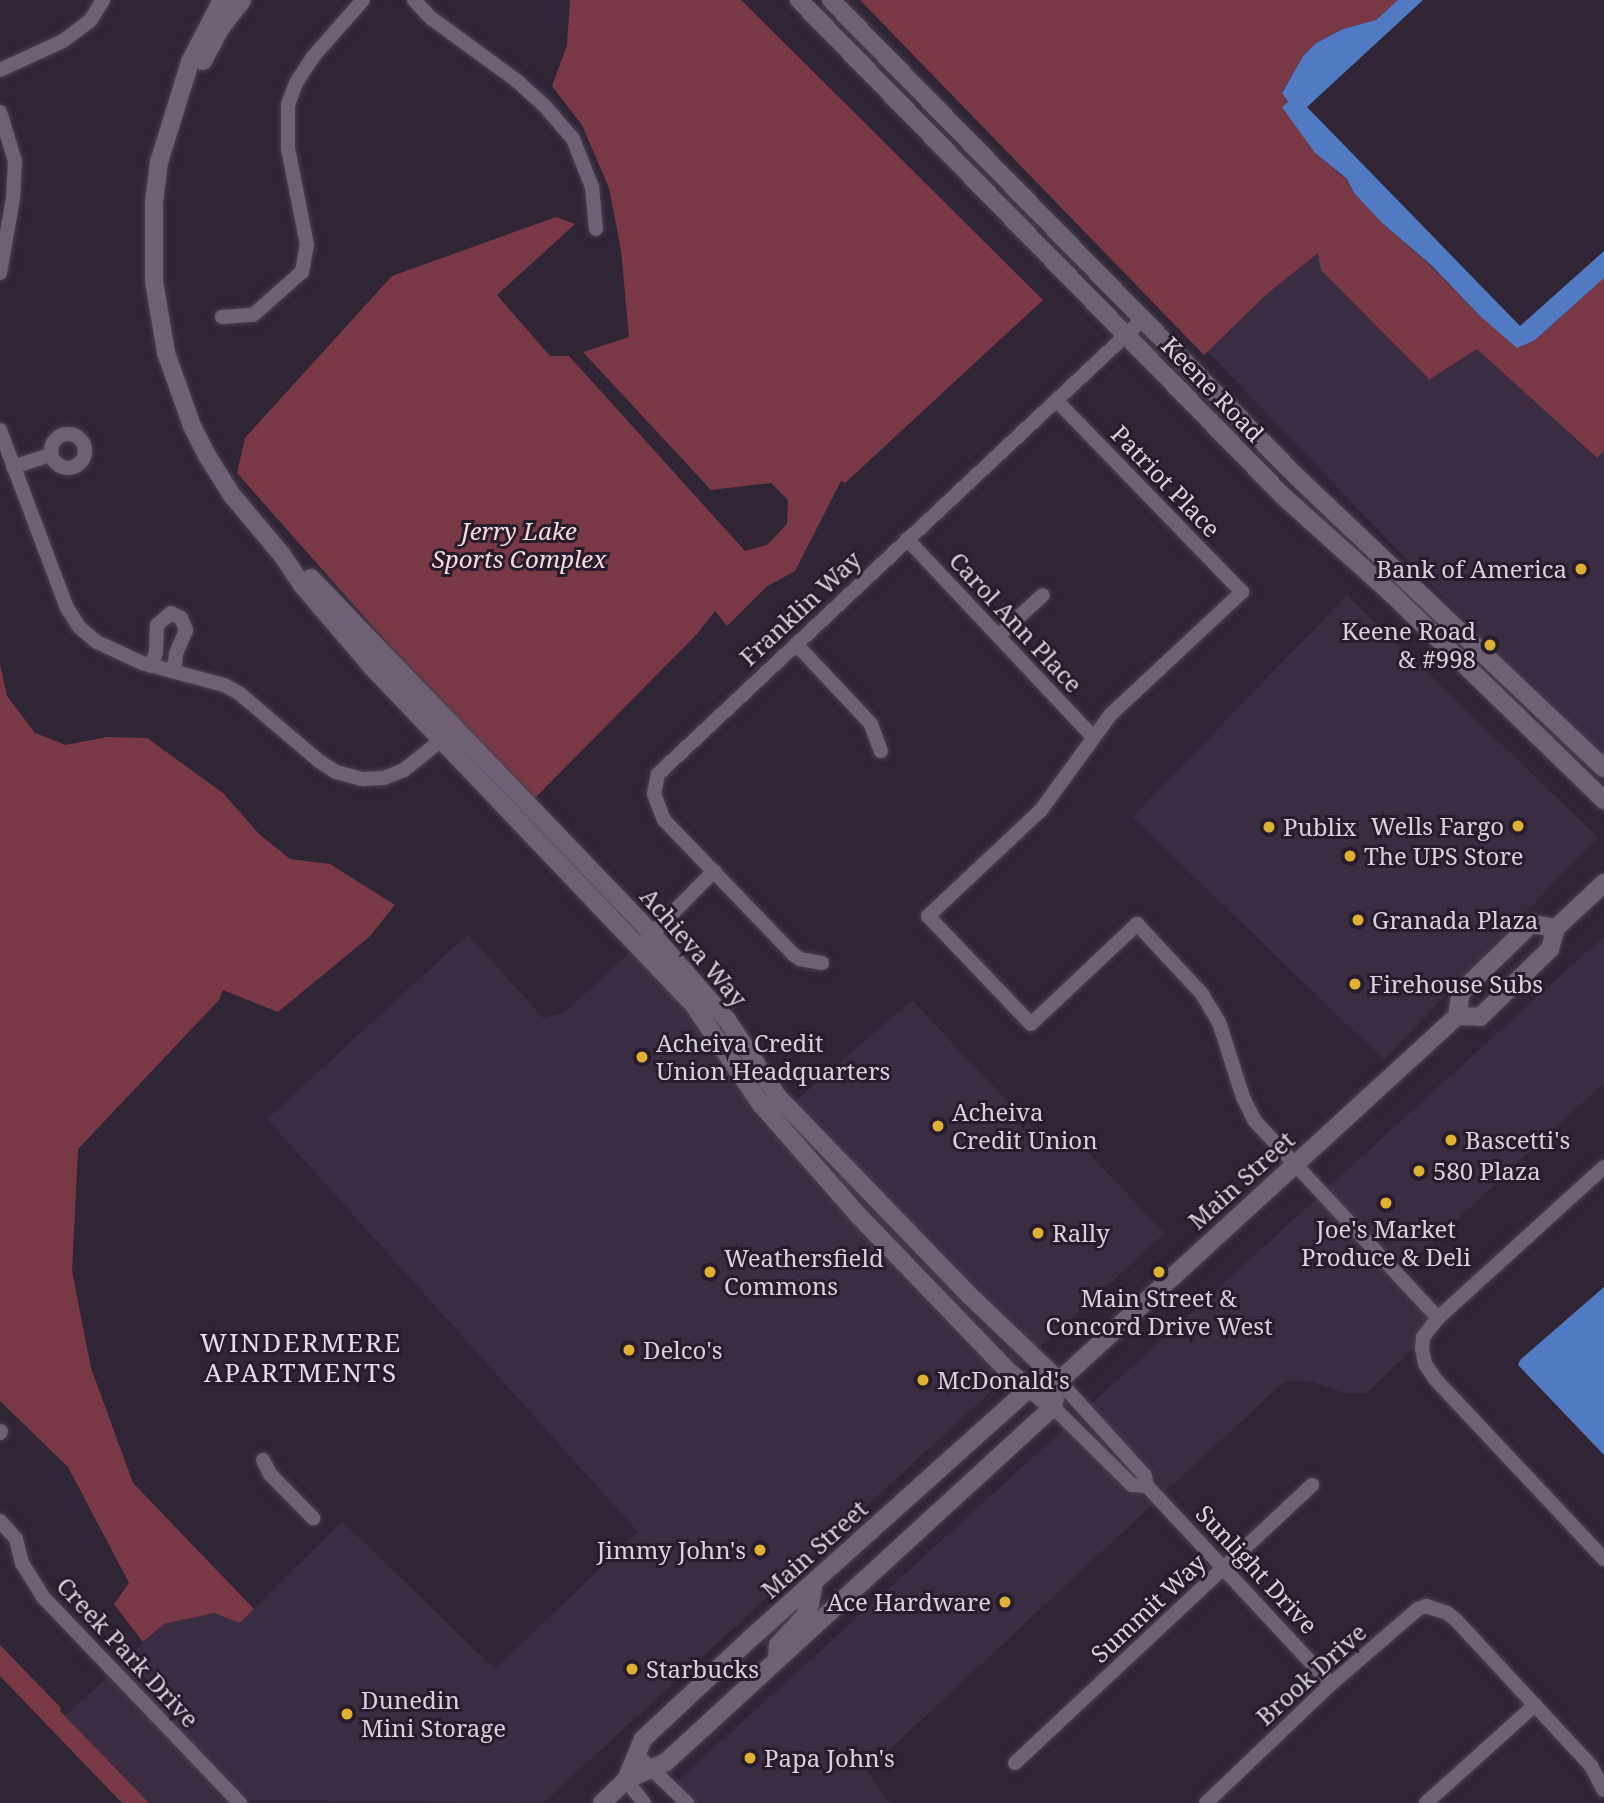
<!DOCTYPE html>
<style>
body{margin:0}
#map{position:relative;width:1604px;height:1803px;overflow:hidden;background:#302535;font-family:"Noto Serif",serif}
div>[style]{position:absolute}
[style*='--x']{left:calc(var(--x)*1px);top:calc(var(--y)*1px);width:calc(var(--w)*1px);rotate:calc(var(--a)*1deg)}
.built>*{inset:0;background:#3a2c41;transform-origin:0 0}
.green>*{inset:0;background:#793846}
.water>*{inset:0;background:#517ac3}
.roads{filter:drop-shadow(0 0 2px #4a414e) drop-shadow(0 0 2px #4a414e)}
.street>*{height:14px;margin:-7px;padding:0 7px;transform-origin:7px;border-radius:7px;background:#6d6173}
.street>.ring{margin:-7px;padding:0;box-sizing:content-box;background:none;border:14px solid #6d6173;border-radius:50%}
.secondary>*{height:18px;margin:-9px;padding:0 9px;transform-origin:9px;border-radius:9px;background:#6d6173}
.dots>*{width:19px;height:19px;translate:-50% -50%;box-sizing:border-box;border:4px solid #261c2b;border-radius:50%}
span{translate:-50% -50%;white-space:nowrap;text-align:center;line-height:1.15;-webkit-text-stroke:6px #261c2b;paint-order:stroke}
.street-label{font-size:24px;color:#d8d1dc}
.park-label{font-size:24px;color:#f6dade;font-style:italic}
.poi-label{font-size:24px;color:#d8d1dc}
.right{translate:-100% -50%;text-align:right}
.left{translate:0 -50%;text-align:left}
.neighbourhood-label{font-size:26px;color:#e5d8ec;letter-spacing:2px}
</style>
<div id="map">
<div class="built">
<i style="clip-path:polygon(1318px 253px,1477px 348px,1596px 458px,1604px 451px,1604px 759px,1519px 677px,1207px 351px,1267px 294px)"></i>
<i style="left:1347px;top:595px;width:349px;height:309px;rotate:44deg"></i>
<i style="clip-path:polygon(468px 934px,543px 1018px,565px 1012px,630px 952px,635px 955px,688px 1008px,1006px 1378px,543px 1803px,249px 1800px,117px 1667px,164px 1624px,214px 1613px,240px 1622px,342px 1521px,495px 1669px,638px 1532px,267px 1119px)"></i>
<i style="clip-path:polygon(1604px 936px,1604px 1083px,1403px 1270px,1326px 1189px)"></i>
<i style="clip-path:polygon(652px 944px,1025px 1361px,1016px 1369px,863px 1212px,765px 1099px,648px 950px)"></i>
<i style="clip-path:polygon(912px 1000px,1051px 1148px,1069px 1133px,1165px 1233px,1035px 1352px,793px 1103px)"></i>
<i style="clip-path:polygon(1317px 1198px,1429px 1318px,1418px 1332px,1415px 1347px,1366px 1394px,1344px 1393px,1313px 1382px,1285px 1381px,1164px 1493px,1151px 1469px,1090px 1405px)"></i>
<i style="clip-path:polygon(1066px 1427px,1127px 1490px,1155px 1502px,867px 1771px,890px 1803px,696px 1803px,676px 1782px)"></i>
<i style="clip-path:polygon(108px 1676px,230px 1803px,149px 1803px,65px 1716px)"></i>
</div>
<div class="green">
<i style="clip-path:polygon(570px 0,741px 0,1043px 300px,845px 483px,841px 481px,795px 571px,766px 587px,727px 626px,715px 611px,697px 634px,533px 800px,442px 705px,237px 473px,245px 438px,392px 276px,556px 217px,575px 224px,497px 295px,550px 356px,569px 356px,745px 551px,767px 545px,787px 524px,788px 500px,771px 483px,711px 490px,583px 352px,629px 337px,621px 250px,609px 188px,582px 125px,552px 86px,567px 45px)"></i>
<i style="clip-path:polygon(860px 0,1398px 0,1376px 20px,1343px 29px,1316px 43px,1303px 56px,1282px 92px,1315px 153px,1347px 180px,1354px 193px,1381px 222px,1430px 265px,1480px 316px,1517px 347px,1535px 340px,1604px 278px,1604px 451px,1597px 458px,1477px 349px,1430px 379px,1432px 382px,1321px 270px,1318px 253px,1267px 294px,1204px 355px)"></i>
<i style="clip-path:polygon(0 664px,7px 696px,35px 733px,66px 745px,107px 737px,147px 738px,223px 793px,259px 834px,290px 859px,330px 864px,395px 905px,369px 937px,278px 1012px,223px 990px,219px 1000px,78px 1149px,72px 1271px,91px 1368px,133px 1483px,254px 1609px,240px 1623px,214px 1613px,164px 1624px,143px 1642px,114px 1604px,129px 1583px,68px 1467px,0 1401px)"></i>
<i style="clip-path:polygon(0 1645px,61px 1708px,60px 1711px,149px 1803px,122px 1803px,0 1676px)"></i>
</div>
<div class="water">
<i style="clip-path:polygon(1398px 0,1423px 0,1307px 107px,1520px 326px,1604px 251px,1604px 278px,1535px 340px,1517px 348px,1480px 316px,1431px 265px,1381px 222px,1354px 193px,1347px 179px,1315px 153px,1282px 107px,1288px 102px,1282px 93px,1303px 56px,1316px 43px,1343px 29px,1376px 20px)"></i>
<i style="clip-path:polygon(1604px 1287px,1604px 1455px,1518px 1365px,1520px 1360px)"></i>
</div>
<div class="roads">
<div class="street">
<i style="--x:414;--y:0;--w:25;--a:47"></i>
<i style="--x:431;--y:18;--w:107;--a:36.2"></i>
<i style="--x:517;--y:81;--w:36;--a:42"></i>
<i style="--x:544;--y:105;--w:45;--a:49.5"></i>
<i style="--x:573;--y:139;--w:52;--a:68.4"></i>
<i style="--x:592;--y:187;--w:42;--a:84.6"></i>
<i style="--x:0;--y:70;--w:69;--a:-24.7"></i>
<i style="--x:63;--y:41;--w:34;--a:-37"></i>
<i style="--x:90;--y:21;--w:25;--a:-58"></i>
<i style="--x:0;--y:112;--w:51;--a:73"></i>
<i style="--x:15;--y:161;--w:37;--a:93"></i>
<i style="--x:13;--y:198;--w:76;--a:99.8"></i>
<i style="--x:222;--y:317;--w:31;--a:-4"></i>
<i style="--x:253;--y:315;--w:65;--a:-41.3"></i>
<i style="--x:302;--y:272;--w:27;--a:-80"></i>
<i style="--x:307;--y:245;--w:99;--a:-101.1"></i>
<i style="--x:288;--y:148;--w:43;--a:-90"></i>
<i style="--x:288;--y:105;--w:23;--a:-70"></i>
<i style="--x:296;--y:83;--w:30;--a:-57"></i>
<i style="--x:312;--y:58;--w:77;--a:-48.7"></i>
<i style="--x:1057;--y:401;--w:266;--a:45.9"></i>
<i style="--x:1242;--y:592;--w:179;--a:137"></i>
<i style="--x:1111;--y:714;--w:119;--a:126.1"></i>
<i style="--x:1041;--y:810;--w:155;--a:136.8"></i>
<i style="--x:928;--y:916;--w:149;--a:46.4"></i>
<i style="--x:1031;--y:1024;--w:146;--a:-43.3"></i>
<i style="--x:1137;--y:924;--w:96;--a:47.1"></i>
<i style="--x:1202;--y:994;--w:33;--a:59"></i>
<i style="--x:1219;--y:1022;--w:79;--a:72.3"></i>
<i style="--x:1243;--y:1097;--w:25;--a:64"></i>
<i style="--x:1254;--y:1120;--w:270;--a:47.1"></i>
<i style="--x:0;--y:430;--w:188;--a:69.4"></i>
<i style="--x:66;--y:606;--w:25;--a:58"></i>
<i style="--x:79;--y:627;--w:23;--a:40"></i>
<i style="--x:97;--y:642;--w:50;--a:25"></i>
<i style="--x:142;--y:663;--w:85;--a:15"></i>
<i style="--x:224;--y:685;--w:18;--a:29"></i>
<i style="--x:240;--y:694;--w:104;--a:40.3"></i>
<i style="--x:319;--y:761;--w:20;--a:33"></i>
<i style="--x:336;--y:772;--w:28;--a:15"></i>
<i style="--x:363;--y:779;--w:21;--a:-3"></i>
<i style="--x:384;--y:778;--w:22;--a:-22"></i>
<i style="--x:404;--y:770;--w:58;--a:-38.7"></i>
<i class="ring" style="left:51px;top:434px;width:20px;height:20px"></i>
<i style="--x:13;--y:467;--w:40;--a:-18"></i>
<i style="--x:907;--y:539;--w:270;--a:46.8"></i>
<i style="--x:999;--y:635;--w:59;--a:-42.3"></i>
<i style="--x:796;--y:644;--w:110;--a:46.8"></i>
<i style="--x:871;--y:724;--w:29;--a:70"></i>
<i style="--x:151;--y:666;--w:15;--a:-70"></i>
<i style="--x:156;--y:652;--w:27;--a:-88"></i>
<i style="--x:157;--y:625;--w:18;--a:-41"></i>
<i style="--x:171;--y:613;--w:11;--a:27"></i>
<i style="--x:181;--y:618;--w:13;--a:67"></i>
<i style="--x:186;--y:630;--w:26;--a:113"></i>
<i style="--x:176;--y:654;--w:17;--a:97"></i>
<i style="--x:646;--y:940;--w:97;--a:-45.4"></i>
<i style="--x:822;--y:963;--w:22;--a:-170"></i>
<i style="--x:800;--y:959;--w:7;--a:-146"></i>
<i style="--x:794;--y:955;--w:187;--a:-133.9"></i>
<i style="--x:664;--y:820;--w:28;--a:-111"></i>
<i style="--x:654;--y:794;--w:20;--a:-79"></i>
<i style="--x:658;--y:774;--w:664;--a:-43.17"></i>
<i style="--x:1604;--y:1167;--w:224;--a:137.7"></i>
<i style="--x:1438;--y:1318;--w:24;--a:128"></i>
<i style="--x:1423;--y:1337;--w:12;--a:95"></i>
<i style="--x:1422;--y:1349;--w:15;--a:79"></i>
<i style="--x:1425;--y:1364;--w:18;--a:56"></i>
<i style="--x:1435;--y:1379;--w:247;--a:46.8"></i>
<i style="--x:1059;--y:1381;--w:128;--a:47.8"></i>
<i style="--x:1145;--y:1476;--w:10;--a:79"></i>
<i style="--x:1147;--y:1486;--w:270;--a:47.1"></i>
<i style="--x:1053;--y:1407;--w:111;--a:44.6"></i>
<i style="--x:1132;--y:1485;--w:15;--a:4"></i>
<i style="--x:0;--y:1433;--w:2;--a:-63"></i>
<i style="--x:263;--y:1460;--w:16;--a:63"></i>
<i style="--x:270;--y:1474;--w:62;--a:45.7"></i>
<i style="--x:0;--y:1521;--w:24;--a:48"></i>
<i style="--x:16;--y:1539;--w:25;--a:76"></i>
<i style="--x:22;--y:1563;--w:40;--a:58"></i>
<i style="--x:43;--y:1597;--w:285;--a:46.3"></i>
<i style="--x:636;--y:1754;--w:71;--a:43.9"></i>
<i style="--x:1015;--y:1763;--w:407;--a:-43.1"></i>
<i style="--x:626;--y:1780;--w:29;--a:52"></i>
<i style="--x:1206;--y:1803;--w:173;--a:-43.6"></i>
<i style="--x:1331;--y:1684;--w:115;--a:-40.8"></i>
<i style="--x:1418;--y:1609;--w:9;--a:-21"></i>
<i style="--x:1426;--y:1606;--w:22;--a:18"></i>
<i style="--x:1447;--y:1613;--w:11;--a:38"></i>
<i style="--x:1456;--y:1620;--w:199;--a:47.2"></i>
<i style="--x:1591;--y:1766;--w:27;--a:62"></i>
<i style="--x:1426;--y:1803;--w:147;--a:-42"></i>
</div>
<div class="secondary">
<i style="--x:222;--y:0;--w:70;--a:117.3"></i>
<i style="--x:190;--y:62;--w:105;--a:107.2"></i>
<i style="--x:159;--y:162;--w:40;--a:97.1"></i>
<i style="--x:154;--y:202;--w:79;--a:90"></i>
<i style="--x:154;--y:281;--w:73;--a:80.5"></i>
<i style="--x:166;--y:353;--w:77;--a:70.4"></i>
<i style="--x:192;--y:426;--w:35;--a:63"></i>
<i style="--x:208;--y:457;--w:44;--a:58.1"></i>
<i style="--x:231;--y:494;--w:80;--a:50.1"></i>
<i style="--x:282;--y:555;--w:36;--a:56"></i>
<i style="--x:302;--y:585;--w:108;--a:49.5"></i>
<i style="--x:372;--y:667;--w:465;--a:46.4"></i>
<i style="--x:693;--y:1004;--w:120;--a:55.9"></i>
<i style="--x:760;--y:1103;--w:150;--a:48.8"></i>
<i style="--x:859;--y:1216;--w:215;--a:46.1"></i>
<i style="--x:1008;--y:1371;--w:58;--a:38.7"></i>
<i style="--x:799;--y:0;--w:692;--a:45.7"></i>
<i style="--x:1282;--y:495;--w:151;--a:42"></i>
<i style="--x:1394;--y:596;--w:293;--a:44.2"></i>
<i style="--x:831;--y:0;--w:667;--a:45.67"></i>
<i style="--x:1297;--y:477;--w:423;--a:43.5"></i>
<i style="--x:203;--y:61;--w:40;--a:-62"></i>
<i style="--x:222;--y:26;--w:33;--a:-52"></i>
<i style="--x:311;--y:578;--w:492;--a:46.2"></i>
<i style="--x:651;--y:933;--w:116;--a:48.9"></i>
<i style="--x:727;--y:1020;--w:92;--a:56.5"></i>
<i style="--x:778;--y:1097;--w:272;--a:46"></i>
<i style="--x:967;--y:1293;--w:127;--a:43.7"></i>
<i style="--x:1457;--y:1016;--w:23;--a:2"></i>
<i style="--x:1480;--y:1017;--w:98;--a:-44.2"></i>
<i style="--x:1550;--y:949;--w:22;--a:-74"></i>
<i style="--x:1556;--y:928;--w:66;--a:-43.2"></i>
<i style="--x:777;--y:1658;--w:13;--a:-86"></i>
<i style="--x:778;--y:1645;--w:38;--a:-47"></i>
<i style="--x:804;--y:1617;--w:14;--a:-65"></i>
<i style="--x:810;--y:1604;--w:22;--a:-80"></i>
<i style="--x:626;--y:1780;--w:44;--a:-67.5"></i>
<i style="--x:643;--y:1739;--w:146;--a:-43.1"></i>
<i style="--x:750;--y:1639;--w:375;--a:-41.9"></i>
<i style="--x:1029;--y:1389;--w:31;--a:-15"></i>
<i style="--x:1059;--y:1381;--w:540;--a:-42.52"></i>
<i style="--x:1457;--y:1016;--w:24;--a:-81"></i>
<i style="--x:1461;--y:992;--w:98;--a:-44.2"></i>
<i style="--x:1531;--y:924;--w:25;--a:9"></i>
<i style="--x:602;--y:1803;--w:33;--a:-44"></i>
<i style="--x:626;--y:1780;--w:44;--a:-24.2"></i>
<i style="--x:666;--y:1762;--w:525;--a:-42.53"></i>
<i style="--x:1053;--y:1407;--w:9;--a:-77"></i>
</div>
</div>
<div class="dots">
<i style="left:1581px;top:569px;background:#deb133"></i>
<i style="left:1490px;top:645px;background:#deb133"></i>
<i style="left:1518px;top:826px;background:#deb133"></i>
<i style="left:1269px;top:827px;background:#deb133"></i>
<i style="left:1350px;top:856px;background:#deb133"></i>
<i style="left:1358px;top:920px;background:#deb133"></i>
<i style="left:1355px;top:984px;background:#deb133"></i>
<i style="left:642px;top:1057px;background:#deb133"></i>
<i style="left:938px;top:1126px;background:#deb133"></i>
<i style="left:1451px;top:1140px;background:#deb133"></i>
<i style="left:1419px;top:1171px;background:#deb133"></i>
<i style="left:1386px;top:1203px;background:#deb133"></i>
<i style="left:1038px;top:1233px;background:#deb133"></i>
<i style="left:710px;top:1272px;background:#deb133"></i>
<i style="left:1159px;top:1272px;background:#deb133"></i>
<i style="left:629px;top:1350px;background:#deb133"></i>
<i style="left:923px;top:1380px;background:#deb133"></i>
<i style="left:760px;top:1550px;background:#deb133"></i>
<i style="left:1005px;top:1602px;background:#deb133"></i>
<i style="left:632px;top:1669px;background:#deb133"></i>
<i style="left:347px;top:1714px;background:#deb133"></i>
<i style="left:750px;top:1758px;background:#deb133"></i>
</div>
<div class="street-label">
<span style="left:1213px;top:389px;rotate:46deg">Keene Road</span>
<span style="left:1166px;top:481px;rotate:46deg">Patriot Place</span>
<span style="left:800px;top:608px;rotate:-43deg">Franklin Way</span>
<span style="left:1016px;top:622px;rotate:47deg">Carol Ann Place</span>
<span style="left:694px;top:947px;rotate:49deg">Achieva Way</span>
<span style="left:1241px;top:1180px;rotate:-42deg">Main Street</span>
<span style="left:814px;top:1549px;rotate:-42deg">Main Street</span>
<span style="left:1257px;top:1569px;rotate:47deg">Sunlight Drive</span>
<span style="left:1148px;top:1608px;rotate:-43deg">Summit Way</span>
<span style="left:128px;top:1652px;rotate:47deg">Creek Park Drive</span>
<span style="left:1311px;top:1674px;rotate:-42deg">Brook Drive</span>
</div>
<div class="park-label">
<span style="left:519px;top:545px">Jerry Lake<br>Sports Complex</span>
</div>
<div class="poi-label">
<span class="right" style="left:1567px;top:569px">Bank of America</span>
<span class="right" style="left:1476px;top:645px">Keene Road<br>&amp; #998</span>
<span class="right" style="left:1504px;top:826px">Wells Fargo</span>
<span class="left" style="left:1283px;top:827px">Publix</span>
<span class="left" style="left:1364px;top:856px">The UPS Store</span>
<span class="left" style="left:1372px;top:920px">Granada Plaza</span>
<span class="left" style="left:1369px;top:984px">Firehouse Subs</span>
<span class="left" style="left:656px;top:1057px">Acheiva Credit<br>Union Headquarters</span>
<span class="left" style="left:952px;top:1126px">Acheiva<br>Credit Union</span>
<span class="left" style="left:1465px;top:1140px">Bascetti's</span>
<span class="left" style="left:1433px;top:1171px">580 Plaza</span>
<span style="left:1386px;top:1243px">Joe's Market<br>Produce &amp; Deli</span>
<span class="left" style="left:1052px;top:1233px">Rally</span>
<span class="left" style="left:724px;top:1272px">Weathersfield<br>Commons</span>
<span style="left:1159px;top:1312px">Main Street &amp;<br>Concord Drive West</span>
<span class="left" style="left:643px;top:1350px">Delco's</span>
<span class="left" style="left:937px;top:1380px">McDonald's</span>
<span class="right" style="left:746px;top:1550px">Jimmy John's</span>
<span class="right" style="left:991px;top:1602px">Ace Hardware</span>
<span class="left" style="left:646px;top:1669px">Starbucks</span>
<span class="left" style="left:361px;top:1714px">Dunedin<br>Mini Storage</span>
<span class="left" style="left:764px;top:1758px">Papa John's</span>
</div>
<div class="neighbourhood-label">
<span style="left:301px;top:1358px">WINDERMERE<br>APARTMENTS</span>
</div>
</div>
